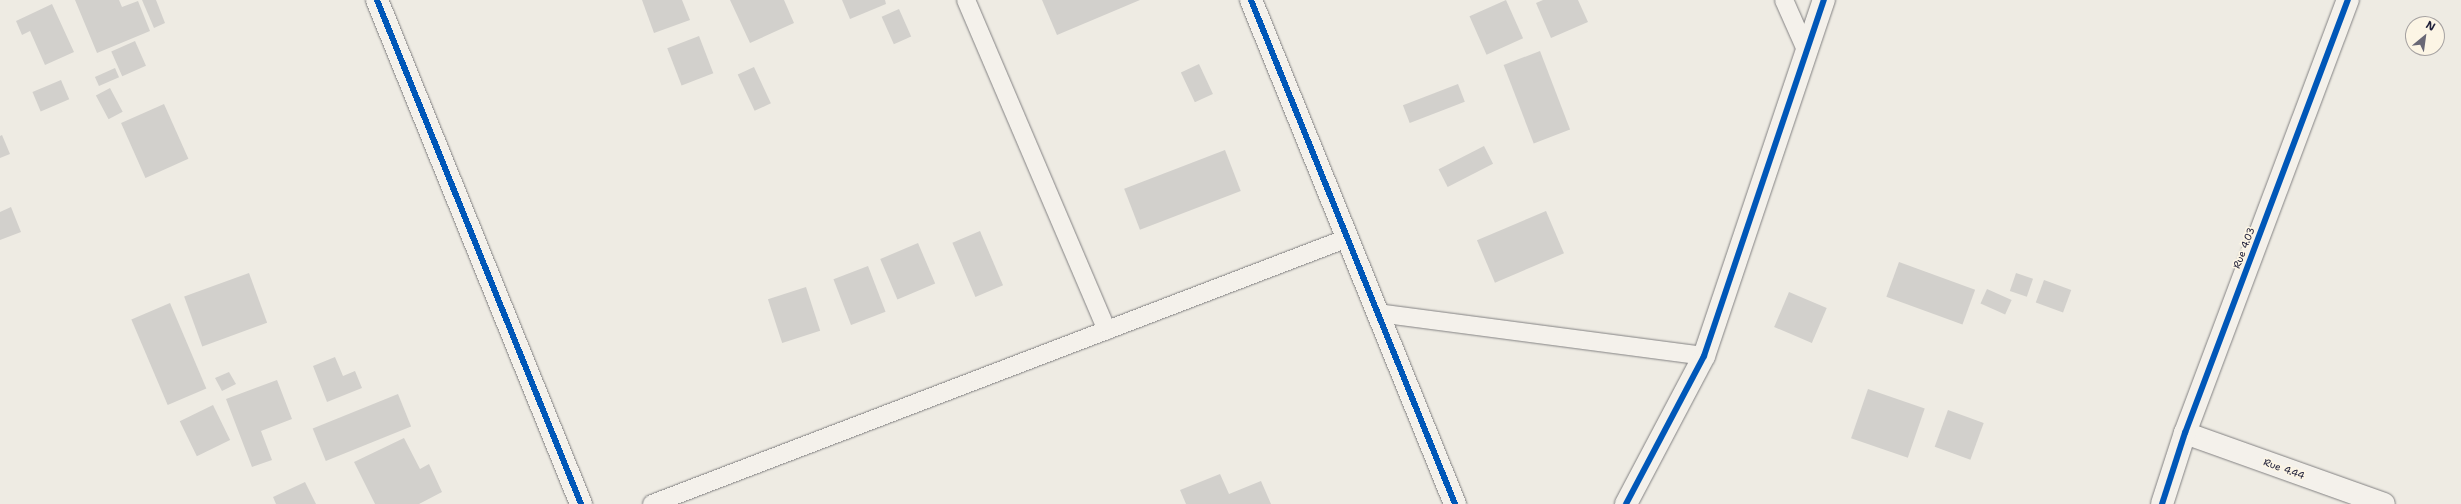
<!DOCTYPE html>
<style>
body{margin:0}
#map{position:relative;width:2461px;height:504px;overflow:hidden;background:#eeebe3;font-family:"Shantell Sans",sans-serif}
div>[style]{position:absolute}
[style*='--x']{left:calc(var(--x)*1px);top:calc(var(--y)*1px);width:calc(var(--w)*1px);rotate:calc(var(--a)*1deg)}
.building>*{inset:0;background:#d2d0cc;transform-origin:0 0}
.roads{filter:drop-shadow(0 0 1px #828182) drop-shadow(0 0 1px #828182)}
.service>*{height:18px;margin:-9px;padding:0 9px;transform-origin:9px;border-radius:9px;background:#f4f1eb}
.minor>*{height:22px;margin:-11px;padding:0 11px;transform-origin:11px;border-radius:11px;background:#f4f1eb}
.cycleway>*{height:6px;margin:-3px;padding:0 3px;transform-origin:3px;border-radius:3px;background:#0057b8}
span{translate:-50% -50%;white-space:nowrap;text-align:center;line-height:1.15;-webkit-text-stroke:3.5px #fcf5e5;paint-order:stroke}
.street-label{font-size:10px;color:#22223b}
.north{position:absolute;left:2405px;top:16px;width:40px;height:40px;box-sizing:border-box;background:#fcf5e5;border:1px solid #a5a1a1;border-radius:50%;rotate:29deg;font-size:11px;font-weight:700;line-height:16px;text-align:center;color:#22223b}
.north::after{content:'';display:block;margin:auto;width:14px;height:18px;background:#696876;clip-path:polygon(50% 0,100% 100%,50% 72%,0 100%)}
</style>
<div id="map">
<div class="building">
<i style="clip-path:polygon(75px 0,119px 0,122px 7px,138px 1px,150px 31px,97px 53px)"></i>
<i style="clip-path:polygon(142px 0,156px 0,165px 23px,154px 28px)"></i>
<i style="clip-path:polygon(642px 0,682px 0,690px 20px,654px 33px)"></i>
<i style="clip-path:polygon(730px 0,784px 0,794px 23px,750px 43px)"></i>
<i style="clip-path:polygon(842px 0,885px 0,886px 4px,850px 19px)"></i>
<i style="clip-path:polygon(1042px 0,1140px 0,1057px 35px)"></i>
<i style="left:1506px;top:0;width:42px;height:40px;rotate:66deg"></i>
<i style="clip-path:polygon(1543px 0,1578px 0,1588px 22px,1551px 38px,1536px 3px)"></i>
<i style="clip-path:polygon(52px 4px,74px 52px,45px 65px,30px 31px,22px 35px,16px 21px)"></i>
<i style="left:899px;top:9px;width:30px;height:19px;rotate:66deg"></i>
<i style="left:699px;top:36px;width:40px;height:34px;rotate:69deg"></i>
<i style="left:135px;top:41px;width:27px;height:26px;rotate:66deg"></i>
<i style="left:1540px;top:51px;width:84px;height:39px;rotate:69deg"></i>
<i style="left:1199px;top:64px;width:33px;height:20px;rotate:65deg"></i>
<i style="left:754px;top:67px;width:40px;height:18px;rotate:65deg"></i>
<i style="left:115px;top:68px;width:10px;height:22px;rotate:66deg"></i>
<i style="left:61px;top:80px;width:21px;height:31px;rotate:67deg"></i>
<i style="left:1458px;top:84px;width:19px;height:59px;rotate:69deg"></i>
<i style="left:110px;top:88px;width:27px;height:16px;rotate:62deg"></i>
<i style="left:164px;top:104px;width:60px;height:47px;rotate:66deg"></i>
<i style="clip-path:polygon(2px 135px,10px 154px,0 158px,0 136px)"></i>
<i style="left:1484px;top:146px;width:20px;height:51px;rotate:63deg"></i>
<i style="left:1225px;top:150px;width:44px;height:108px;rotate:69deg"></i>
<i style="clip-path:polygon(11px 207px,21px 232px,0 240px,0 212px)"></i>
<i style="left:1546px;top:211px;width:46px;height:75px;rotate:67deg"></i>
<i style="left:980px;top:231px;width:59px;height:30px;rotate:67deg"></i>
<i style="left:918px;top:243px;width:44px;height:41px;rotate:67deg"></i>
<i style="left:1899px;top:262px;width:81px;height:37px;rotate:20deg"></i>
<i style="left:868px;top:266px;width:49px;height:37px;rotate:69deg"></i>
<i style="left:249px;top:273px;width:53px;height:69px;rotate:70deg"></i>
<i style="left:2016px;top:273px;width:18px;height:19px;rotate:19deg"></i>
<i style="left:2044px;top:280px;width:29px;height:24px;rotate:20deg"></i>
<i style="left:806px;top:287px;width:46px;height:40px;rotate:72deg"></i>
<i style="left:1987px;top:289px;width:27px;height:16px;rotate:24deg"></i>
<i style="left:1789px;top:292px;width:41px;height:38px;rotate:23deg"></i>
<i style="left:170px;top:303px;width:93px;height:42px;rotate:67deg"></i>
<i style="clip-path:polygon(335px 357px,343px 376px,355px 371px,362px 388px,327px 402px,313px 366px)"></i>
<i style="clip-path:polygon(229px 372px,236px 384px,222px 391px,215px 378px)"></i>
<i style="clip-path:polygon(277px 380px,292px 419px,261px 431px,272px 460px,252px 467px,226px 399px)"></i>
<i style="left:1868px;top:389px;width:60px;height:52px;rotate:19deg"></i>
<i style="left:398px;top:394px;width:35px;height:92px;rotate:68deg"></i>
<i style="left:213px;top:405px;width:39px;height:37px;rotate:64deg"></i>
<i style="left:1948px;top:410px;width:38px;height:39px;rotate:20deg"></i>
<i style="clip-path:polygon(404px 438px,420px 469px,429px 464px,442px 492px,419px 504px,375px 504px,354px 462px)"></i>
<i style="clip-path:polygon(1220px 474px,1229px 494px,1261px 481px,1271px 504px,1186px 504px,1180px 490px)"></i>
<i style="clip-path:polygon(305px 482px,316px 504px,276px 504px,273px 497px)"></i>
</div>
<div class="roads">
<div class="service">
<i style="--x:966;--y:0;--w:359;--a:66.9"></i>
<i style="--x:1784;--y:0;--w:57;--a:66.1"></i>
<i style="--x:1378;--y:313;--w:329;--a:7.5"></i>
<i style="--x:652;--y:504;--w:745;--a:-20.92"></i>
</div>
<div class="minor">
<i style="--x:377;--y:0;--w:544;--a:67.96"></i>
<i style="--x:1251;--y:0;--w:544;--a:67.96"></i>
<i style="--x:2185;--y:433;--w:211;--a:19.6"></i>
<i style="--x:1626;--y:504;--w:167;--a:-62.2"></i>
<i style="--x:1704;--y:356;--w:376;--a:-71.4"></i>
<i style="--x:2162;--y:504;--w:75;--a:-72.1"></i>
<i style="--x:2185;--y:433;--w:463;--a:-69.4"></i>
</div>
</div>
<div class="cycleway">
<i style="--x:377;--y:0;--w:544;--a:67.96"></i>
<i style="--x:1251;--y:0;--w:544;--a:67.96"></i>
<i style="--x:1626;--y:504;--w:167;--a:-62.2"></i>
<i style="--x:1704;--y:356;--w:376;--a:-71.4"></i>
<i style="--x:2162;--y:504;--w:75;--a:-72.1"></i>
<i style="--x:2185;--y:433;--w:463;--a:-69.4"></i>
</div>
<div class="street-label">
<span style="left:2244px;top:248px;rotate:-69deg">Rue 4.03</span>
<span style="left:2284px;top:469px;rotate:20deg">Rue 4.44</span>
</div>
<div class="north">N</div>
</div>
